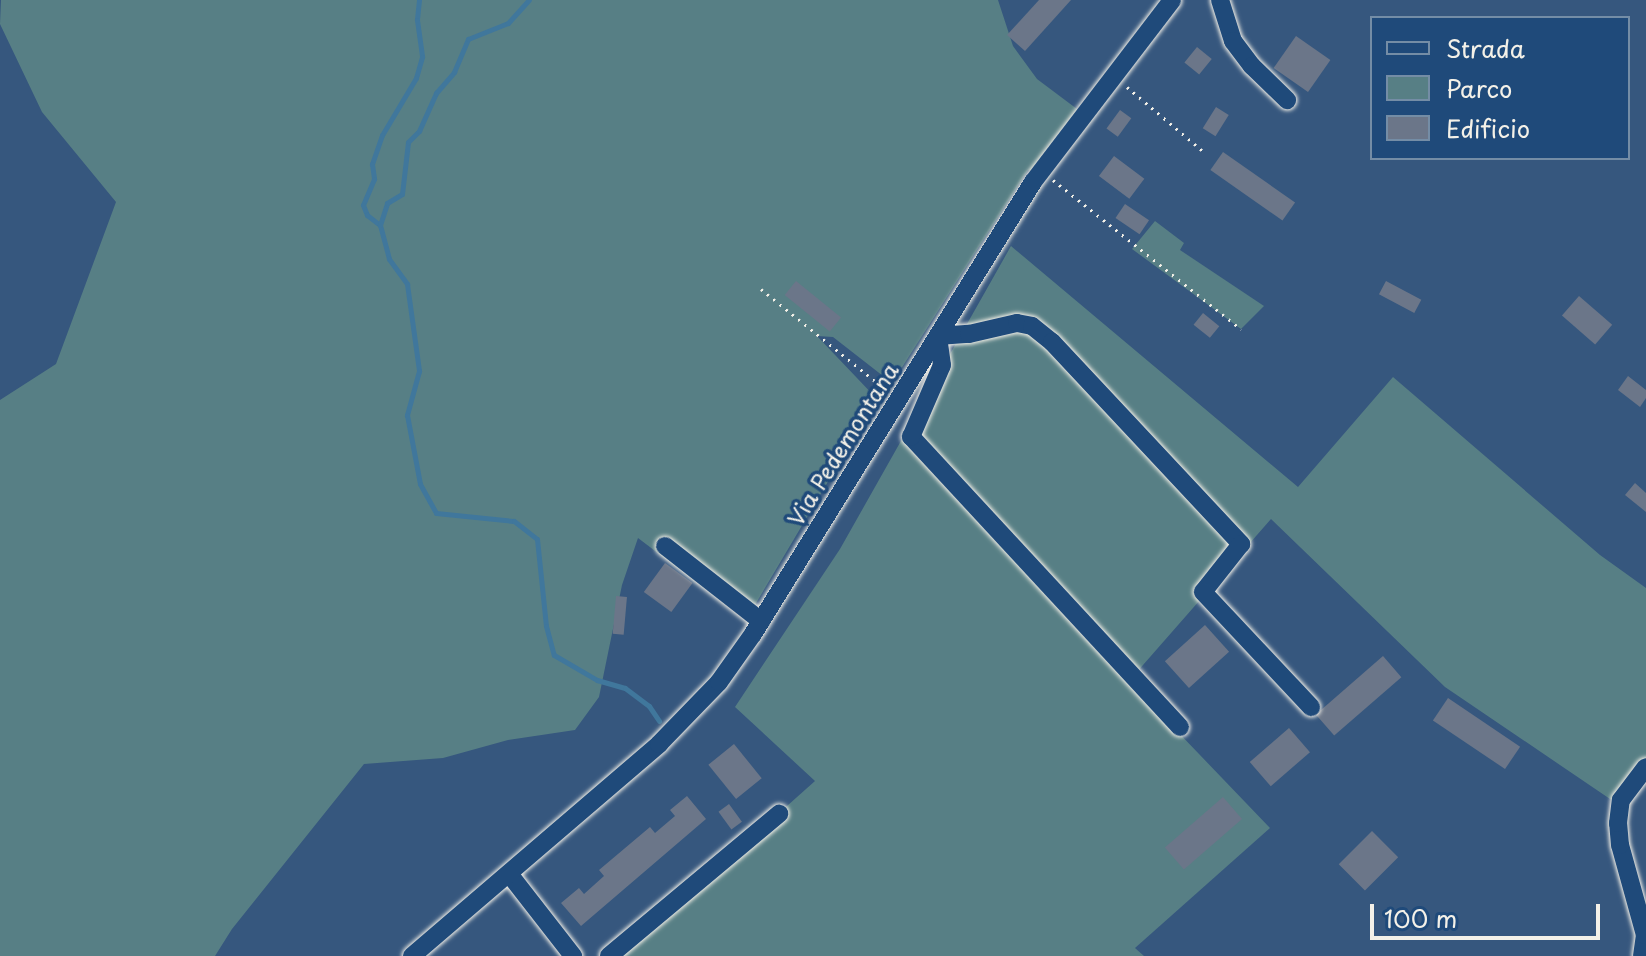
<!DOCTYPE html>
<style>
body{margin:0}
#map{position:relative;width:1646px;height:956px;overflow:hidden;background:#36577e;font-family:"Playpen Sans",sans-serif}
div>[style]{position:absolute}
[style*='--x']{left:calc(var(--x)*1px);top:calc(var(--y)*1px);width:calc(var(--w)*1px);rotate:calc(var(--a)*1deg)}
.green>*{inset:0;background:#577f85}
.stream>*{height:5px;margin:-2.5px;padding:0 2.5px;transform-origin:2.5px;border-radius:2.5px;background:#40779c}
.building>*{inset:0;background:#6b7689;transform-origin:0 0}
.path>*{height:3px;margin-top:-1.5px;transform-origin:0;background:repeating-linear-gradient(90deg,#f4f1e8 0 2px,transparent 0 8px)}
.roads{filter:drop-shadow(0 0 2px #f4f1e8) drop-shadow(0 0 2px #f4f1e8)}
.minor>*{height:18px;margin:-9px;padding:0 9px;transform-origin:9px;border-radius:9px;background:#1f4a7a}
span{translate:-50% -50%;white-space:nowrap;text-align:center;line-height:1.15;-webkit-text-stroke:7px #1f4a7a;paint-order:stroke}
.street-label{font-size:22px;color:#f4f1e8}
.legend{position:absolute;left:1370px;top:16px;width:260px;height:144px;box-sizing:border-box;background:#1f4a7a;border:2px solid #748da6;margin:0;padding:10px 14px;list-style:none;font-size:24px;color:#f4f1e8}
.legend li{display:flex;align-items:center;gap:16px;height:40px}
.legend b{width:40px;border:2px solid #748da6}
.scale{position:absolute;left:1370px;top:904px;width:230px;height:36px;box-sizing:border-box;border:4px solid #f4f1e8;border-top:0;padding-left:10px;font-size:24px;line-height:28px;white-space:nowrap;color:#f4f1e8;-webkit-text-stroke:6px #1f4a7a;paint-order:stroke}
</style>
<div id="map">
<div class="green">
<i style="clip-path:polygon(1px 0,998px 0,1013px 46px,1037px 79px,1085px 115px,1041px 171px,1028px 170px,892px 383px,833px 337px,817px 336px,877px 399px,746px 620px,638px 538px,622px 585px,599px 697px,575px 730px,508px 740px,443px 758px,364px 764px,232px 929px,215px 956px,0 956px,0 400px,56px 364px,116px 202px,42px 112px,0 24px)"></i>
<i style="clip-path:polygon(1155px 221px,1184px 243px,1180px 250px,1264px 306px,1241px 329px,1132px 249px)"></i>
<i style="clip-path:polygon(1011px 246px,1298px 487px,1393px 377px,1600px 555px,1646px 588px,1646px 758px,1613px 801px,1445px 687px,1271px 519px,1129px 681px,1270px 828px,1135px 948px,1144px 956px,619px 956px,815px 781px,735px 707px,840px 549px)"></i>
</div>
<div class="stream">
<i style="--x:419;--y:0;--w:20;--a:96"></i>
<i style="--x:417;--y:20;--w:37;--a:82"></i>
<i style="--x:422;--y:57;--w:22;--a:106"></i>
<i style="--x:416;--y:78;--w:66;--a:120.8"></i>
<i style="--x:382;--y:135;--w:31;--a:109"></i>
<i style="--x:372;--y:164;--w:15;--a:82"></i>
<i style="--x:374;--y:179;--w:28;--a:113"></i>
<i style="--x:363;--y:205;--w:11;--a:68"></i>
<i style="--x:367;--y:215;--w:16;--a:38"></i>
<i style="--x:380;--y:225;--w:35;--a:75"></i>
<i style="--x:389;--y:259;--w:31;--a:54"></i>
<i style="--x:407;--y:284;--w:88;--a:82.1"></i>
<i style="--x:419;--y:371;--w:46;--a:105.3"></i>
<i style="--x:407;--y:415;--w:70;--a:79.3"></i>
<i style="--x:420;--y:484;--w:33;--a:61"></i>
<i style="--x:436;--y:513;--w:78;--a:5.9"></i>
<i style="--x:514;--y:521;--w:29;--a:38"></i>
<i style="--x:537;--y:539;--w:87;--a:84.1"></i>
<i style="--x:546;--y:626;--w:30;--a:75"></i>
<i style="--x:554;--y:655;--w:50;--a:30.2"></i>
<i style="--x:597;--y:680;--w:29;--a:16"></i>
<i style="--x:625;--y:688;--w:30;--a:37"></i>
<i style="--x:649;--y:706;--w:18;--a:56"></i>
<i style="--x:380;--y:225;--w:23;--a:-72"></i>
<i style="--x:387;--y:203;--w:17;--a:-31"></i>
<i style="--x:402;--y:194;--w:52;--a:-83.4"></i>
<i style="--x:408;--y:142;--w:16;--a:-45"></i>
<i style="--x:419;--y:131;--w:42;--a:-65.9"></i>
<i style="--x:436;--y:93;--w:28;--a:-49"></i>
<i style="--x:454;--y:72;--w:36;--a:-67"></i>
<i style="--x:468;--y:39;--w:43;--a:-21.8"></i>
<i style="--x:508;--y:23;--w:31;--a:-48"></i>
</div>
<div class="building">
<i style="clip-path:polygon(1039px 0,1071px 0,1025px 51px,1007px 35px)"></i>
<i style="left:1296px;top:36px;width:42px;height:39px;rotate:35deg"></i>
<i style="left:1197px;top:47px;width:19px;height:20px;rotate:39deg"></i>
<i style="left:1216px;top:107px;width:15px;height:25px;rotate:32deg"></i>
<i style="left:1120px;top:110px;width:14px;height:23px;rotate:36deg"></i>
<i style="left:1223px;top:152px;width:88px;height:22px;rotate:35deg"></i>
<i style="left:1114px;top:156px;width:38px;height:25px;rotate:37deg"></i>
<i style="left:1125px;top:204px;width:29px;height:17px;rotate:34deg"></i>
<i style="left:796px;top:281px;width:58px;height:18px;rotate:39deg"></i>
<i style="left:1386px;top:281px;width:40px;height:15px;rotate:28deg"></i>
<i style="left:1579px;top:296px;width:44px;height:26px;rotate:41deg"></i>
<i style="left:1203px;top:313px;width:21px;height:15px;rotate:39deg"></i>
<i style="clip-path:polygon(1628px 376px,1646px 390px,1646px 398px,1640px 407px,1618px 390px)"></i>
<i style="clip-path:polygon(1635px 483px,1646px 493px,1646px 512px,1625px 495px)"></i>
<i style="left:665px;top:563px;width:34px;height:36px;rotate:36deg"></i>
<i style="left:616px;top:596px;width:11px;height:38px;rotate:5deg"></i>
<i style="left:1205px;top:625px;width:36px;height:54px;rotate:48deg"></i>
<i style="left:1383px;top:656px;width:28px;height:89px;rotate:49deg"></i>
<i style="left:1448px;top:698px;width:87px;height:27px;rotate:34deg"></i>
<i style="left:1289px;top:728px;width:32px;height:52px;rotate:49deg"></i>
<i style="left:734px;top:744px;width:44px;height:33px;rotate:51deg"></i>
<i style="clip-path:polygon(687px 796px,706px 819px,581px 926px,561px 903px,579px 888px,584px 894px,604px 876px,599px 870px,650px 827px,655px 833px,675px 816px,670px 810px)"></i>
<i style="left:1223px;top:797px;width:29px;height:77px;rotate:49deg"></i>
<i style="left:729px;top:804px;width:22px;height:13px;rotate:54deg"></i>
<i style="left:1372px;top:831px;width:37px;height:47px;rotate:45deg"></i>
</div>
<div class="path">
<i style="--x:1127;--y:87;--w:101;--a:40.2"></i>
<i style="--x:1053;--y:180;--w:240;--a:38.4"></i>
<i style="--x:761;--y:289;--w:161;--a:38.9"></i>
</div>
<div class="roads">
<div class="minor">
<i style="--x:1220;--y:0;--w:43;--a:72.4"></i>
<i style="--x:1233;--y:41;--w:31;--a:53"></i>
<i style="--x:1252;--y:66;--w:49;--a:44.2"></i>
<i style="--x:665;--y:546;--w:122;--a:38"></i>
<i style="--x:1180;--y:727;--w:396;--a:-132.8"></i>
<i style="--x:911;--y:437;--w:78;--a:-66.7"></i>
<i style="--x:942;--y:365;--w:29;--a:-98"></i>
<i style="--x:938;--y:336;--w:31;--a:-4"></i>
<i style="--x:969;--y:334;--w:49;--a:-12.9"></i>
<i style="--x:1017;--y:323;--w:15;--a:11"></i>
<i style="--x:1032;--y:326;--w:26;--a:39"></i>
<i style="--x:1052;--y:342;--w:277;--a:46.9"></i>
<i style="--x:1241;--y:544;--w:61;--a:128.4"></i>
<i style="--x:1203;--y:592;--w:158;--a:46.8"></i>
<i style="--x:510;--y:875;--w:103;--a:52.1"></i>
<i style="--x:412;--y:956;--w:326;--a:-40.6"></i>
<i style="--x:659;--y:744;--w:86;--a:-45.9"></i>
<i style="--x:719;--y:682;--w:59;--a:-54.7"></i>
<i style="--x:753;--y:634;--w:532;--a:-58.22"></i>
<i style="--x:1033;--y:182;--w:229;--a:-52.6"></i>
<i style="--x:609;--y:956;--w:222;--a:-39.9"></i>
<i style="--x:1642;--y:956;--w:21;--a:-82"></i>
<i style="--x:1645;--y:935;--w:93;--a:-105.5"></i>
<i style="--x:1620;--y:845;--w:22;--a:-95"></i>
<i style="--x:1618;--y:823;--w:23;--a:-83"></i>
<i style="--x:1621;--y:800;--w:41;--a:-52.9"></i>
</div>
</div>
<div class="street-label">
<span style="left:842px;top:444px;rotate:-58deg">Via Pedemontana</span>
</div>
<ul class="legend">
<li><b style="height:10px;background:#1f4a7a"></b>Strada</li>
<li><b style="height:22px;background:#577f85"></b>Parco</li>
<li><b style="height:22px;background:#6b7689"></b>Edificio</li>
</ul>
<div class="scale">100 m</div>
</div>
